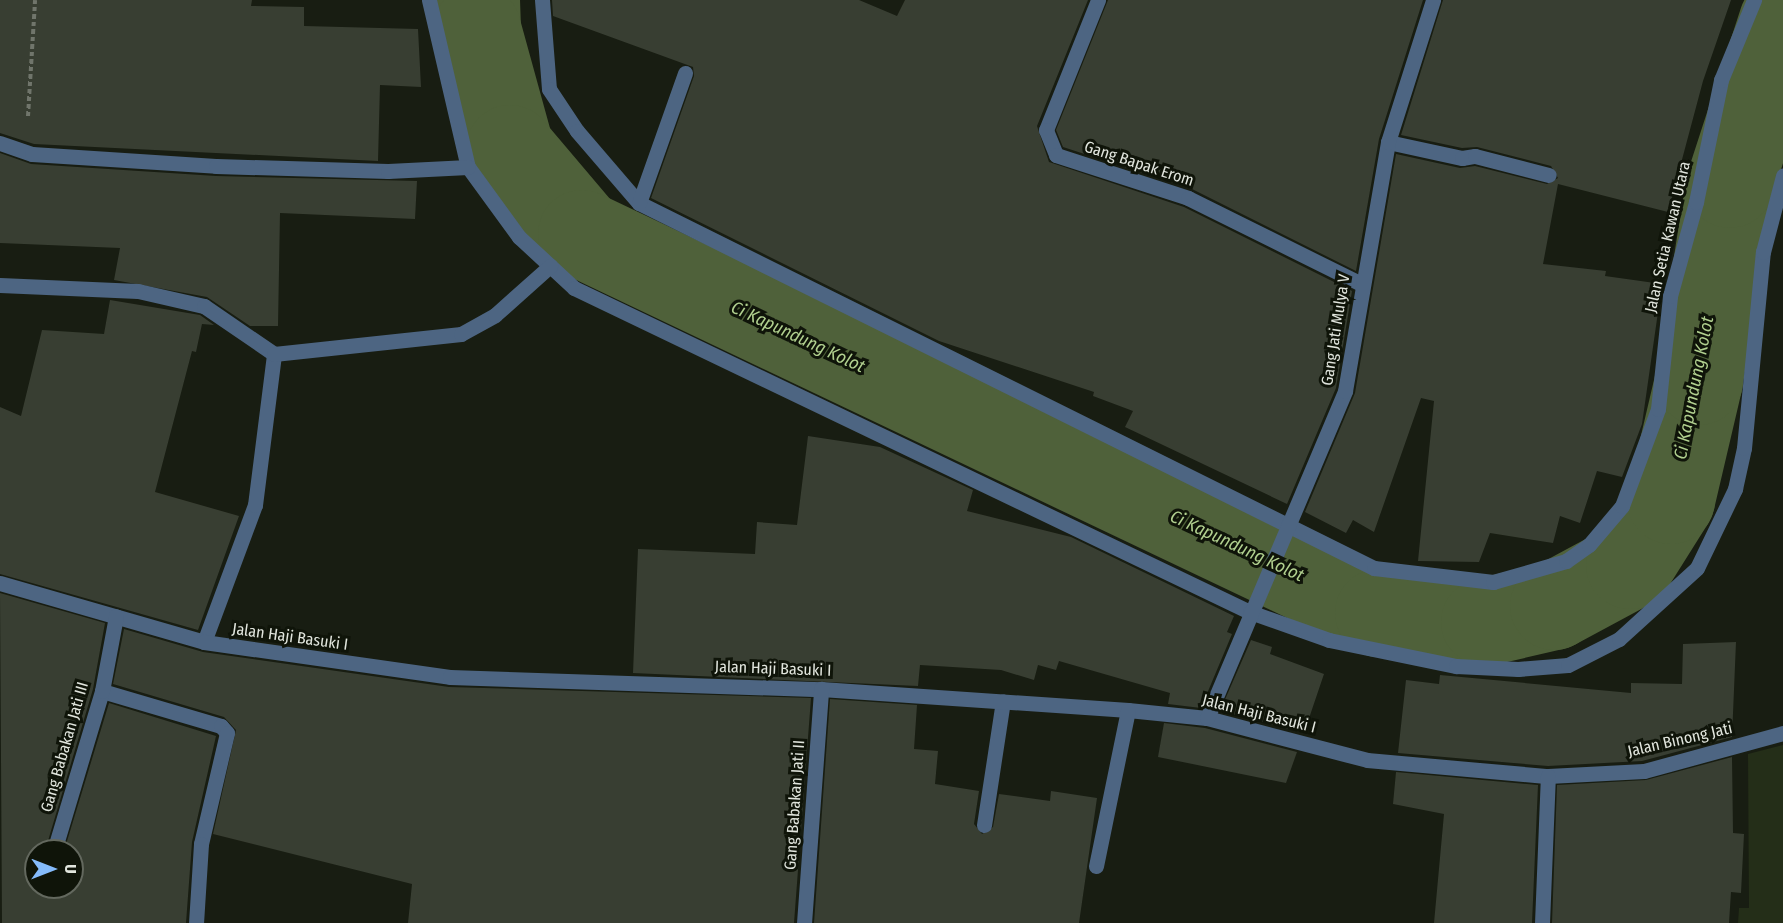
<!DOCTYPE html>
<style>
body{margin:0}
#map{position:relative;width:1783px;height:923px;overflow:hidden;background:#181d12;font-family:"Fira Sans Condensed",sans-serif}
div>[style]{position:absolute}
[style*='--x']{left:calc(var(--x)*1px);top:calc(var(--y)*1px);width:calc(var(--w)*1px);rotate:calc(var(--a)*1deg)}
.green>*{inset:0;background:#242e18}
.river>*{height:88px;margin:-44px;padding:0 44px;transform-origin:44px;border-radius:44px;background:#4f613a}
.building>*{inset:0;background:#383e32}
.path>*{height:4px;margin-top:-2px;transform-origin:0;background:repeating-linear-gradient(90deg,#70756b 0 4.5px,transparent 0 7.5px)}
.service>*{height:15px;margin:-7.5px;padding:0 7.5px;transform-origin:7.5px;border-radius:7.5px;background:#4d6582}
.minor>*{height:15px;margin:-7.5px;padding:0 7.5px;transform-origin:7.5px;border-radius:7.5px;background:#4d6582}
span{translate:-50% -50%;white-space:nowrap;text-align:center;line-height:1.15;-webkit-text-stroke:6px #0f1409;paint-order:stroke}
.street-label{font-size:16px;color:#e1e5dd}
.water-label{font-size:18px;color:#b1d08f;font-style:italic}
.north{position:absolute;left:24px;top:839px;width:60px;height:60px;box-sizing:border-box;background:#0f1409;border:2px solid #63685e;border-radius:50%;rotate:90deg;font-size:16px;font-weight:700;line-height:24px;text-align:center;color:#e1e5dd}
.north::after{content:'';display:block;margin:auto;width:21px;height:27px;background:#85bbfb;clip-path:polygon(50% 0,100% 100%,50% 72%,0 100%)}
</style>
<div id="map">
<div class="green">
<i style="clip-path:polygon(1783px 745px,1783px 923px,1738px 923px,1739px 908px,1749px 908px,1748px 754px)"></i>
</div>
<div class="river">
<i style="--x:476;--y:0;--w:29;--a:88"></i>
<i style="--x:477;--y:29;--w:124;--a:74.6"></i>
<i style="--x:510;--y:149;--w:111;--a:49.7"></i>
<i style="--x:582;--y:234;--w:883;--a:25.43"></i>
<i style="--x:1379;--y:613;--w:106;--a:4.9"></i>
<i style="--x:1485;--y:622;--w:71;--a:-13.1"></i>
<i style="--x:1554;--y:606;--w:86;--a:-28.3"></i>
<i style="--x:1630;--y:565;--w:77;--a:-57.8"></i>
<i style="--x:1671;--y:500;--w:122;--a:-76.8"></i>
<i style="--x:1699;--y:381;--w:199;--a:-81.1"></i>
<i style="--x:1730;--y:184;--w:171;--a:-72"></i>
</div>
<div class="building">
<i style="clip-path:polygon(0 0,252px 0,251px 6px,304px 7px,304px 26px,418px 29px,421px 87px,380px 85px,378px 161px,34px 144px,0 133px)"></i>
<i style="clip-path:polygon(552px 0,859px 0,897px 16px,905px 0,1088px 0,1037px 126px,1049px 162px,1184px 207px,1352px 291px,1336px 388px,1287px 504px,1125px 427px,1133px 411px,1093px 396px,1094px 392px,939px 341px,651px 198px,694px 76px,693px 67px,553px 16px)"></i>
<i style="clip-path:polygon(1108px 0,1423px 0,1379px 139px,1356px 271px,1192px 189px,1063px 147px,1056px 130px)"></i>
<i style="clip-path:polygon(1443px 0,1731px 0,1703px 81px,1668px 212px,1558px 184px,1543px 264px,1606px 271px,1605px 276px,1662px 284px,1642px 424px,1622px 477px,1597px 471px,1580px 523px,1560px 516px,1553px 543px,1490px 533px,1479px 562px,1418px 561px,1434px 401px,1421px 398px,1374px 532px,1353px 520px,1346px 533px,1305px 512px,1355px 393px,1396px 154px,1460px 168px,1475px 166px,1547px 184px,1558px 178px,1551px 166px,1477px 147px,1462px 148px,1401px 135px)"></i>
<i style="clip-path:polygon(0 153px,31px 164px,216px 176px,417px 181px,415px 219px,280px 213px,278px 326px,250px 326px,207px 297px,114px 280px,120px 248px,0 243px)"></i>
<i style="clip-path:polygon(110px 300px,200px 315px,214px 325px,202px 324px,196px 352px,192px 351px,155px 492px,239px 516px,198px 630px,0 574px,0 407px,21px 416px,42px 330px,104px 334px)"></i>
<i style="clip-path:polygon(808px 436px,880px 447px,973px 490px,967px 511px,1071px 537px,1234px 616px,1227px 632px,1232px 634px,1201px 708px,1168px 704px,1170px 693px,1059px 661px,1056px 670px,1038px 665px,1034px 680px,1001px 670px,920px 665px,918px 686px,633px 673px,638px 549px,755px 554px,757px 522px,797px 525px)"></i>
<i style="clip-path:polygon(0 593px,105px 623px,93px 689px,45px 851px,36px 851px,36px 887px,72px 887px,72px 851px,64px 851px,109px 703px,216px 736px,192px 842px,186px 923px,2px 923px)"></i>
<i style="clip-path:polygon(124px 629px,203px 652px,449px 687px,811px 698px,794px 923px,408px 923px,412px 884px,213px 834px,236px 730px,224px 717px,113px 684px)"></i>
<i style="clip-path:polygon(1251px 640px,1272px 647px,1270px 654px,1324px 674px,1304px 733px,1220px 711px)"></i>
<i style="clip-path:polygon(1736px 642px,1732px 737px,1642px 761px,1548px 766px,1398px 753px,1406px 680px,1439px 684px,1440px 675px,1631px 693px,1631px 683px,1682px 684px,1683px 644px)"></i>
<i style="clip-path:polygon(830px 699px,917px 705px,914px 749px,938px 751px,935px 784px,979px 791px,974px 824px,982px 834px,993px 827px,999px 794px,1050px 801px,1051px 791px,1097px 798px,1079px 923px,814px 923px)"></i>
<i style="clip-path:polygon(1164px 723px,1205px 728px,1297px 752px,1286px 783px,1158px 757px)"></i>
<i style="clip-path:polygon(1732px 757px,1733px 833px,1744px 834px,1741px 893px,1731px 892px,1729px 923px,1552px 923px,1557px 785px,1646px 780px)"></i>
<i style="clip-path:polygon(1396px 772px,1538px 785px,1532px 923px,1434px 923px,1444px 814px,1393px 804px)"></i>
</div>
<div class="path">
<i style="--x:28;--y:116;--w:116;--a:-86.5"></i>
</div>
<div class="service">
<i style="--x:204;--y:642;--w:146;--a:-69.6"></i>
<i style="--x:255;--y:505;--w:152;--a:-82.8"></i>
<i style="--x:984;--y:825;--w:125;--a:-81.3"></i>
</div>
<div class="minor">
<i style="--x:429;--y:0;--w:171;--a:76.9"></i>
<i style="--x:468;--y:167;--w:87;--a:53.9"></i>
<i style="--x:519;--y:237;--w:75;--a:42.8"></i>
<i style="--x:574;--y:288;--w:750;--a:25.61"></i>
<i style="--x:1250;--y:612;--w:84;--a:19.5"></i>
<i style="--x:1329;--y:640;--w:130;--a:11.6"></i>
<i style="--x:1456;--y:666;--w:62;--a:2.8"></i>
<i style="--x:1518;--y:669;--w:50;--a:-4.6"></i>
<i style="--x:1568;--y:665;--w:57;--a:-27"></i>
<i style="--x:1619;--y:639;--w:105;--a:-42.3"></i>
<i style="--x:1697;--y:568;--w:88;--a:-64.3"></i>
<i style="--x:1735;--y:489;--w:42;--a:-77.6"></i>
<i style="--x:1744;--y:448;--w:197;--a:-84.5"></i>
<i style="--x:1763;--y:252;--w:79;--a:-75.3"></i>
<i style="--x:542;--y:0;--w:89;--a:85.5"></i>
<i style="--x:549;--y:89;--w:50;--a:56.3"></i>
<i style="--x:577;--y:131;--w:95;--a:49.3"></i>
<i style="--x:639;--y:203;--w:821;--a:26.41"></i>
<i style="--x:1374;--y:568;--w:120;--a:6.7"></i>
<i style="--x:1493;--y:582;--w:76;--a:-16"></i>
<i style="--x:1566;--y:561;--w:28;--a:-35"></i>
<i style="--x:1589;--y:545;--w:51;--a:-49.8"></i>
<i style="--x:1622;--y:506;--w:103;--a:-69.6"></i>
<i style="--x:1658;--y:409;--w:114;--a:-83.9"></i>
<i style="--x:1670;--y:296;--w:98;--a:-74.5"></i>
<i style="--x:1696;--y:202;--w:125;--a:-78.4"></i>
<i style="--x:1721;--y:80;--w:87;--a:-67.6"></i>
<i style="--x:1098;--y:0;--w:140;--a:111.8"></i>
<i style="--x:1046;--y:130;--w:27;--a:68"></i>
<i style="--x:1056;--y:155;--w:139;--a:18"></i>
<i style="--x:1188;--y:198;--w:193;--a:26.4"></i>
<i style="--x:1388;--y:142;--w:76;--a:12.2"></i>
<i style="--x:1462;--y:158;--w:13;--a:-9"></i>
<i style="--x:1475;--y:156;--w:76;--a:14.4"></i>
<i style="--x:0;--y:143;--w:34;--a:19"></i>
<i style="--x:32;--y:154;--w:184;--a:3.7"></i>
<i style="--x:216;--y:166;--w:172;--a:1.7"></i>
<i style="--x:388;--y:171;--w:80;--a:-2.9"></i>
<i style="--x:639;--y:203;--w:138;--a:-70.5"></i>
<i style="--x:0;--y:285;--w:138;--a:2.5"></i>
<i style="--x:138;--y:291;--w:68;--a:12.8"></i>
<i style="--x:204;--y:306;--w:85;--a:34.4"></i>
<i style="--x:274;--y:354;--w:188;--a:-6.1"></i>
<i style="--x:461;--y:334;--w:39;--a:-29"></i>
<i style="--x:495;--y:315;--w:74;--a:-41.7"></i>
<i style="--x:0;--y:583;--w:212;--a:16.1"></i>
<i style="--x:204;--y:642;--w:248;--a:8.1"></i>
<i style="--x:450;--y:677;--w:371;--a:1.9"></i>
<i style="--x:821;--y:689;--w:308;--a:3.9"></i>
<i style="--x:1128;--y:710;--w:79;--a:5.8"></i>
<i style="--x:1207;--y:718;--w:165;--a:14.7"></i>
<i style="--x:1367;--y:760;--w:182;--a:5.1"></i>
<i style="--x:1548;--y:776;--w:96;--a:-3"></i>
<i style="--x:1644;--y:771;--w:144;--a:-15.3"></i>
<i style="--x:102;--y:691;--w:124;--a:16.4"></i>
<i style="--x:221;--y:726;--w:9;--a:49"></i>
<i style="--x:227;--y:733;--w:114;--a:103.2"></i>
<i style="--x:201;--y:844;--w:79;--a:93.6"></i>
<i style="--x:1207;--y:718;--w:355;--a:-67.1"></i>
<i style="--x:1345;--y:391;--w:253;--a:-80.2"></i>
<i style="--x:1388;--y:142;--w:149;--a:-72.4"></i>
<i style="--x:54;--y:851;--w:167;--a:-73.3"></i>
<i style="--x:102;--y:691;--w:76;--a:-79.4"></i>
<i style="--x:1096;--y:866;--w:159;--a:-78.4"></i>
<i style="--x:804;--y:923;--w:235;--a:-85.8"></i>
<i style="--x:1542;--y:923;--w:147;--a:-87.7"></i>
</div>
<div class="street-label">
<span style="left:1139px;top:164px;rotate:18deg">Gang Bapak Erom</span>
<span style="left:1668px;top:237px;rotate:-77deg">Jalan Setia Kawan Utara</span>
<span style="left:1336px;top:330px;rotate:-81deg">Gang Jati Mulya V</span>
<span style="left:290px;top:637px;rotate:8deg">Jalan Haji Basuki I</span>
<span style="left:773px;top:669px;rotate:2deg">Jalan Haji Basuki I</span>
<span style="left:1259px;top:714px;rotate:14deg">Jalan Haji Basuki I</span>
<span style="left:1680px;top:740px;rotate:-13deg">Jalan Binong Jati</span>
<span style="left:65px;top:747px;rotate:-74deg">Gang Babakan Jati III</span>
<span style="left:795px;top:805px;rotate:-86deg">Gang Babakan Jati II</span>
</div>
<div class="water-label">
<span style="left:798px;top:337px;rotate:25deg">Ci Kapundung Kolot</span>
<span style="left:1694px;top:388px;rotate:-79deg">Ci Kapundung Kolot</span>
<span style="left:1237px;top:546px;rotate:25deg">Ci Kapundung Kolot</span>
</div>
<div class="north">U</div>
</div>
